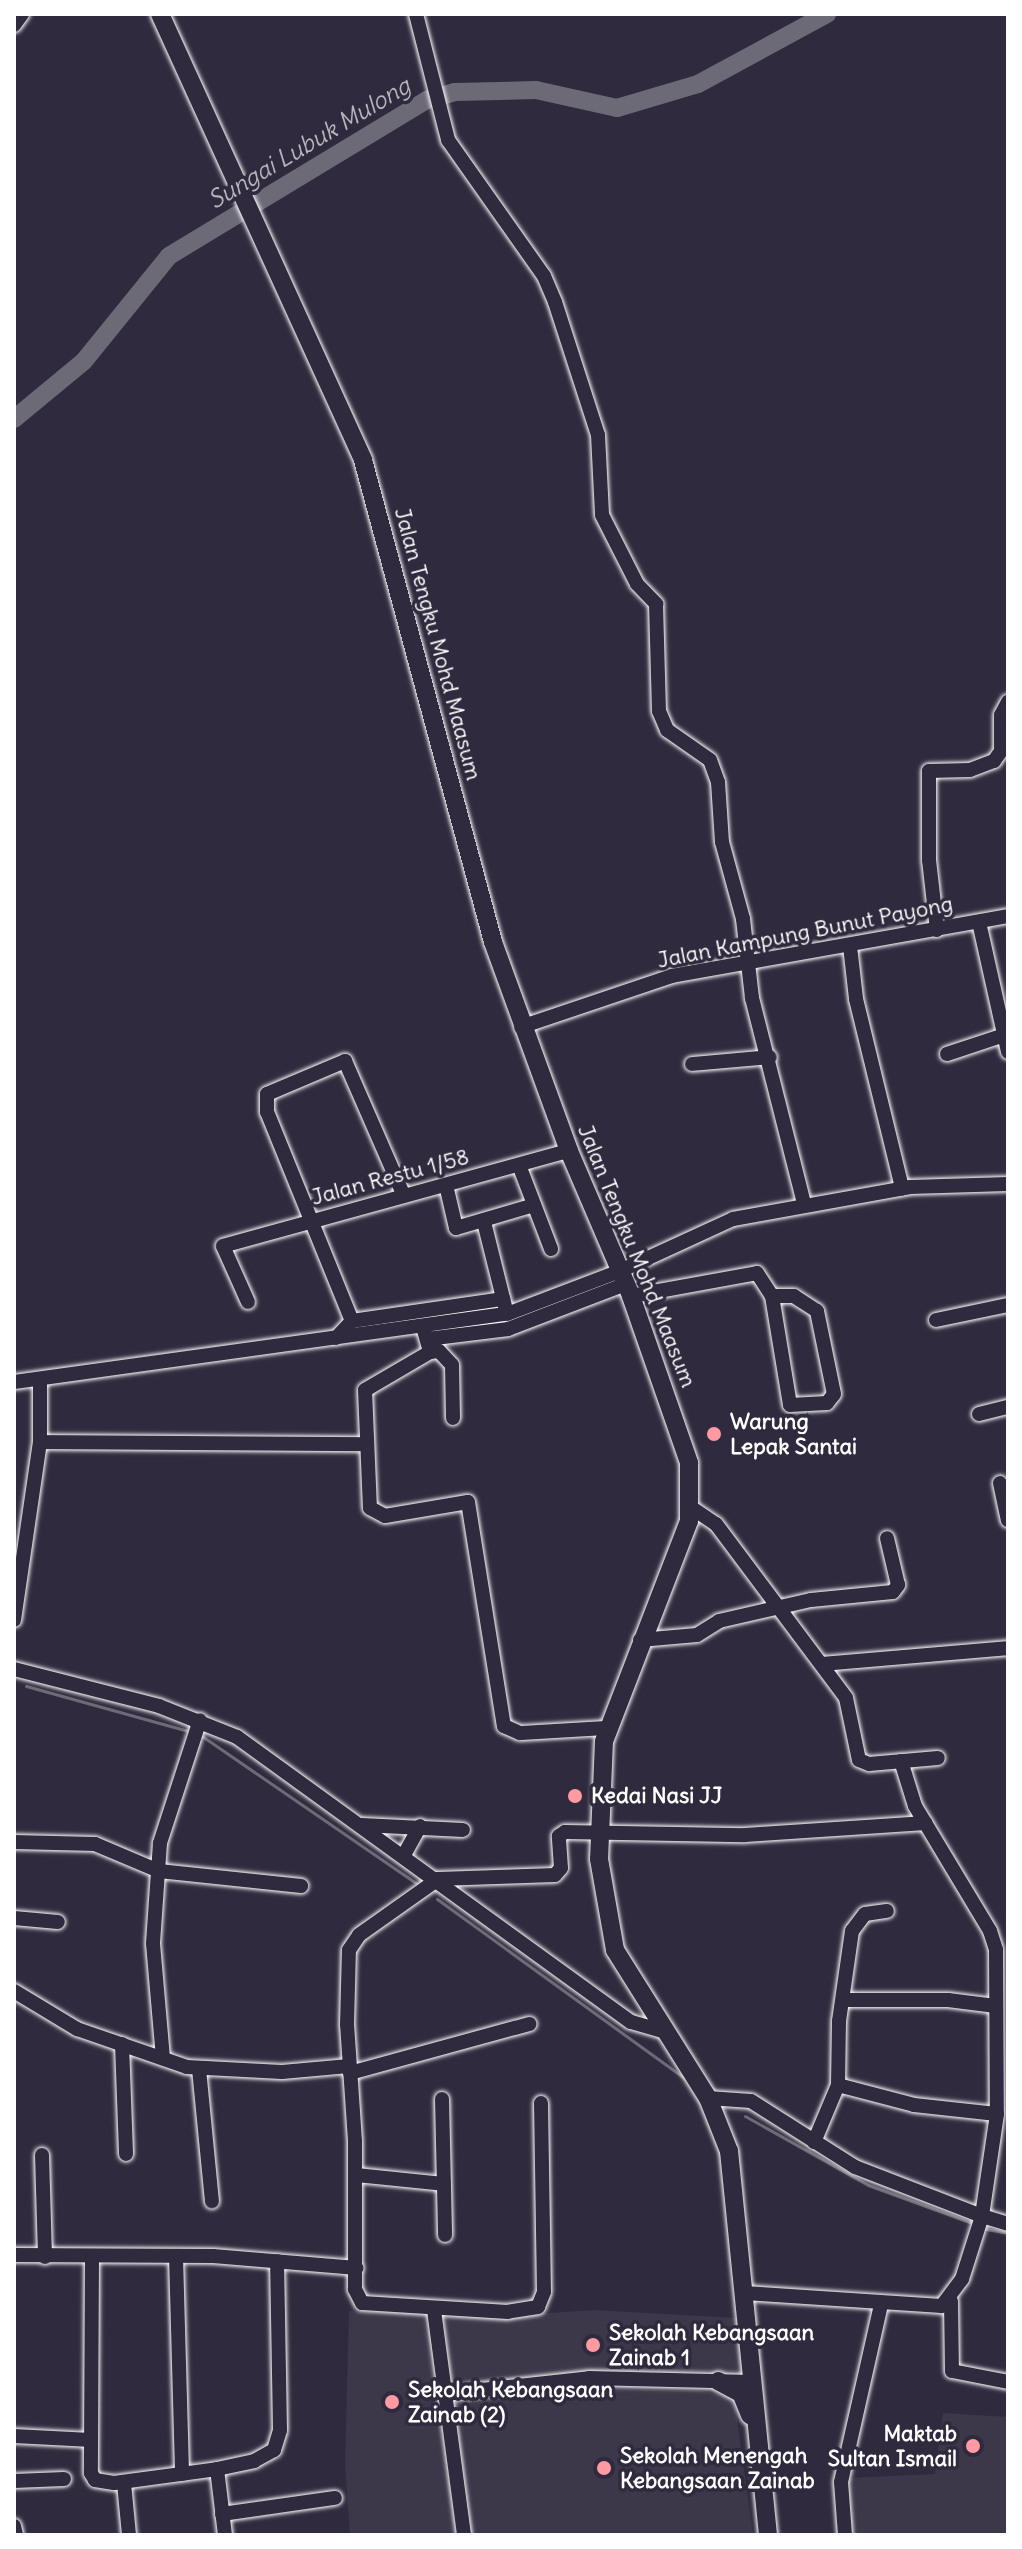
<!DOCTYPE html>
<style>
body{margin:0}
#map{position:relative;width:1022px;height:2549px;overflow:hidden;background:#2f2a3d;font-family:Delius,sans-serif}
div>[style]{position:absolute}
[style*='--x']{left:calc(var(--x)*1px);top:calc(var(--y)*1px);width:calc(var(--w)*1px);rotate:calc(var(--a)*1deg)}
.built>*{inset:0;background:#3c3749}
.stream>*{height:3px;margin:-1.5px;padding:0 1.5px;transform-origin:1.5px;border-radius:1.5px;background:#6d6a77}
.river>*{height:18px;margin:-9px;padding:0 9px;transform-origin:9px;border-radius:9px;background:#6d6a77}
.roads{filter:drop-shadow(0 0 2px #fff) drop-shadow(0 0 2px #fff)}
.minor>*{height:14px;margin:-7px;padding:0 7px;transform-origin:7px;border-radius:7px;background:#2f2a3d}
.major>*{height:18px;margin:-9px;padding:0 9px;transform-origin:9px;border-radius:9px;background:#2f2a3d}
.dots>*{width:22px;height:22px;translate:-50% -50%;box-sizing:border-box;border:4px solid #2f2a3d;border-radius:50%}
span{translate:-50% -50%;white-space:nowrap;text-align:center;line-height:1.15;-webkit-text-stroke:7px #2f2a3d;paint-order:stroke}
.street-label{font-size:22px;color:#fff}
.poi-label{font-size:22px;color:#fff;font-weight:700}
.left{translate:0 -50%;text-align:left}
.right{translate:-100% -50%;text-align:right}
.water-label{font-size:24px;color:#b6b4bb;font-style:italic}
.frame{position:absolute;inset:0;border:16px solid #fff;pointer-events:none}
</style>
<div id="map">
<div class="built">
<i style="clip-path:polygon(594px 2310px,737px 2318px,742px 2371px,588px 2371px,465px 2385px,452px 2382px,443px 2313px,504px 2316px)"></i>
<i style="clip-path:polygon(349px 2311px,423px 2313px,456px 2535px,350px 2535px,345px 2465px)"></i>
<i style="clip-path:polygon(568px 2388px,701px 2391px,734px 2397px,753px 2535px,472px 2535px,455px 2403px)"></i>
<i style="clip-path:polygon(943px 2413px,1008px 2417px,1008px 2535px,854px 2535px,846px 2478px,935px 2474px)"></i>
</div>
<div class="stream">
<i style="--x:26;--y:1686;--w:172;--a:15.5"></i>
<i style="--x:199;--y:1734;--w:268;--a:34.5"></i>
<i style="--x:437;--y:1899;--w:310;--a:35.9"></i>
<i style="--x:745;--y:2116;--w:141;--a:29.3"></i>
<i style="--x:868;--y:2185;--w:111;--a:20.1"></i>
<i style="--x:986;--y:2229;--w:22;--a:10"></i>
</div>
<div class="river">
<i style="--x:14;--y:419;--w:91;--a:-39.6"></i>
<i style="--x:84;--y:361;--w:135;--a:-51"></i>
<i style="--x:169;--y:256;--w:301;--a:-31.2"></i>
<i style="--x:427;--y:100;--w:29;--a:-16"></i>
<i style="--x:455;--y:92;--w:81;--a:-1.4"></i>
<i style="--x:536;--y:90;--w:83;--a:12.5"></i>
<i style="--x:617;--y:108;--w:84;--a:-16.5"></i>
<i style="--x:698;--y:84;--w:147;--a:-28.5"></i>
</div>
<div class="roads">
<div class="minor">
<i style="--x:416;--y:14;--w:130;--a:75.7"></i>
<i style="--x:448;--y:140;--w:166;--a:54.8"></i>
<i style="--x:544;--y:276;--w:28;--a:67"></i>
<i style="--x:555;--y:302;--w:140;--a:72.1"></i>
<i style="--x:598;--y:435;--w:80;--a:87.1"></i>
<i style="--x:602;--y:515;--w:77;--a:63.1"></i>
<i style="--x:637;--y:584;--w:28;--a:46"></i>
<i style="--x:656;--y:604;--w:107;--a:88.4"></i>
<i style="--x:659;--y:711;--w:21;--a:67"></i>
<i style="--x:667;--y:730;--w:52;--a:34.9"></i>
<i style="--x:710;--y:760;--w:23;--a:70"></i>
<i style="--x:718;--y:782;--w:60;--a:86.2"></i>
<i style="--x:722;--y:842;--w:80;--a:74.7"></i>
<i style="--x:743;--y:919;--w:80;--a:83.5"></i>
<i style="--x:752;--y:998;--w:211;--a:75.8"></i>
<i style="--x:14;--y:25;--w:14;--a:-54"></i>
<i style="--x:979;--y:922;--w:133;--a:77.4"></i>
<i style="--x:937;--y:930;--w:70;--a:-96.5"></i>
<i style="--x:929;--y:860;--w:89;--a:-90"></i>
<i style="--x:929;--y:771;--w:41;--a:-1.4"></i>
<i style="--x:970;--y:770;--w:26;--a:-21"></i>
<i style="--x:994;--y:761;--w:12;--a:-55"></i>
<i style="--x:1001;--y:751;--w:36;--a:-90"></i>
<i style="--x:1001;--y:715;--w:15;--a:-62"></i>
<i style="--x:850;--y:946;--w:53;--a:83.5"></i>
<i style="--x:856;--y:999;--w:195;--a:76.3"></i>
<i style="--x:521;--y:1027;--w:159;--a:-18.7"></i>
<i style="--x:672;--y:976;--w:341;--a:-10.1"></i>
<i style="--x:947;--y:1054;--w:60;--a:-18.4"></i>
<i style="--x:692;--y:1064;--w:78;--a:-5.1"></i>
<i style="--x:519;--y:1165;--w:90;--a:69.1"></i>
<i style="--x:446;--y:1185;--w:44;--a:76.9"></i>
<i style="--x:456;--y:1228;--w:81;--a:-16.4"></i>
<i style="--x:484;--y:1222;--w:87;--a:76"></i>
<i style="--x:631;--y:1296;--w:128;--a:-10.3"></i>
<i style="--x:757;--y:1273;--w:27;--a:57"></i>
<i style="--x:772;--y:1296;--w:110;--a:80.6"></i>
<i style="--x:790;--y:1405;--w:37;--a:-3"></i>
<i style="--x:827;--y:1403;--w:11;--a:-52"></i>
<i style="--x:834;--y:1394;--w:85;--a:-101.6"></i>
<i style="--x:817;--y:1311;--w:27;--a:-147"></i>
<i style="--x:794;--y:1296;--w:22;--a:180"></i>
<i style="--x:248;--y:1302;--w:61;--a:-114.1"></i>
<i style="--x:223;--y:1246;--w:359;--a:-15.4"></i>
<i style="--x:936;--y:1320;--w:74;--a:-11.8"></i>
<i style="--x:352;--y:1321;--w:226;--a:-112.1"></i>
<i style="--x:267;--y:1112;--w:18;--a:-90"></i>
<i style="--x:267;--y:1094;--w:85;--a:-22.9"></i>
<i style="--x:345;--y:1061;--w:147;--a:66.4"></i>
<i style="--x:423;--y:1327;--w:26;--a:74"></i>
<i style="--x:430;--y:1352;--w:75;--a:149.7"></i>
<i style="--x:365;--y:1390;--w:118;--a:87.6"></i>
<i style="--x:370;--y:1508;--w:17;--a:28"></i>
<i style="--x:385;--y:1516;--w:84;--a:-9.6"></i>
<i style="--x:468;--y:1502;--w:227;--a:80.9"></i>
<i style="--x:504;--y:1726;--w:17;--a:24"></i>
<i style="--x:520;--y:1733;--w:87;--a:-3.3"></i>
<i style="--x:336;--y:1338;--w:23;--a:-47"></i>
<i style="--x:352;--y:1321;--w:153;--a:-8.3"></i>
<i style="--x:427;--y:1339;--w:82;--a:-7"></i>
<i style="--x:508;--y:1329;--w:126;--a:-20.9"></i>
<i style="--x:430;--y:1352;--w:9;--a:-6"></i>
<i style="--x:439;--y:1351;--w:19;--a:47"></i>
<i style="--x:452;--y:1365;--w:53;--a:88.9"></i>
<i style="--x:14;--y:1382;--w:498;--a:-7.9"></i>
<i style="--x:507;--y:1314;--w:121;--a:-20.8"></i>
<i style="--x:620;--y:1271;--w:124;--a:-24.7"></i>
<i style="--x:733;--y:1219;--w:180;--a:-10.2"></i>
<i style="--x:910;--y:1187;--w:98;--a:-1.8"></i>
<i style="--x:979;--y:1414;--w:30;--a:-14"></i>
<i style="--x:40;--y:1442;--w:325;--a:0.4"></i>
<i style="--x:1000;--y:1483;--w:38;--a:78"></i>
<i style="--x:692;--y:1508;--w:29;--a:34"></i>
<i style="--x:716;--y:1524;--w:217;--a:53.2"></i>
<i style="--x:846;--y:1698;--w:63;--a:78.2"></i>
<i style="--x:859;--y:1760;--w:11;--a:22"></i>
<i style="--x:869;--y:1764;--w:69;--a:-5"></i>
<i style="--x:14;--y:1620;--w:180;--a:-81.7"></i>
<i style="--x:40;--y:1442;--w:62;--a:-90"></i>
<i style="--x:640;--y:1640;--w:57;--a:-5"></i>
<i style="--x:697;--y:1635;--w:26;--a:-32"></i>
<i style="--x:719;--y:1621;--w:94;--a:-12.9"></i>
<i style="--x:811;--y:1600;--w:82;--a:-5.6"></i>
<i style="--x:893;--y:1592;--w:9;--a:-54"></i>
<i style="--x:898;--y:1585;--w:48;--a:-103.2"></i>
<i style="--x:823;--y:1664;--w:186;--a:-4.9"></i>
<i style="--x:14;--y:1669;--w:150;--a:14.3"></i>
<i style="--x:159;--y:1706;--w:84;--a:21.7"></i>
<i style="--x:237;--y:1737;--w:486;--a:35.9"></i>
<i style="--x:631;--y:2022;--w:33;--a:16"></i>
<i style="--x:901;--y:1761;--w:47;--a:72.7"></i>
<i style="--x:915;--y:1806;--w:146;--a:59"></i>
<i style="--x:990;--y:1931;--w:20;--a:72"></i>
<i style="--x:996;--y:1950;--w:164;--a:89.7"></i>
<i style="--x:997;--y:2114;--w:103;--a:98.4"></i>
<i style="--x:982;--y:2216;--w:27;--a:17"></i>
<i style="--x:362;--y:1825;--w:101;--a:2.8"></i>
<i style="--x:14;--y:1842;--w:81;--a:1.4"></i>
<i style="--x:95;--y:1844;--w:69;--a:22.9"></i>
<i style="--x:159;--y:1871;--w:143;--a:6"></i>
<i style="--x:404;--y:1855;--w:33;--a:-61"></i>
<i style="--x:14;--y:1918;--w:44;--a:5.2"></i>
<i style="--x:14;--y:1991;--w:74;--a:31.1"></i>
<i style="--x:77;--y:2029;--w:116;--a:19.1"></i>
<i style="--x:187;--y:2067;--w:95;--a:3"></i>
<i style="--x:282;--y:2072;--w:67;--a:-5.1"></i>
<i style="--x:843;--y:2000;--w:105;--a:0"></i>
<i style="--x:948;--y:2000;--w:48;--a:7.1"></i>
<i style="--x:122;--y:2044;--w:110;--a:87.9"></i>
<i style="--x:163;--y:2058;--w:115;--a:-95"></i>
<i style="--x:153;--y:1943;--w:100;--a:-86"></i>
<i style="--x:160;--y:1843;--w:129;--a:-72"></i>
<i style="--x:199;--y:2069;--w:133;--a:84.4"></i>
<i style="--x:350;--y:2073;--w:186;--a:-15.3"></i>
<i style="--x:838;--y:2085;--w:79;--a:14.7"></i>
<i style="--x:914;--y:2105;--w:83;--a:6.2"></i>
<i style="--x:708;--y:2098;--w:43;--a:4"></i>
<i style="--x:751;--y:2101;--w:123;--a:32.4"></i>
<i style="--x:855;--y:2167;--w:136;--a:21.1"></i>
<i style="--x:982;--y:2216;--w:66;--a:107.6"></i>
<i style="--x:962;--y:2279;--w:34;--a:127"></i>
<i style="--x:942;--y:2306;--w:198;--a:-176.2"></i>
<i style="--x:442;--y:2099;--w:136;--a:88.7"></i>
<i style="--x:541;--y:2103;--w:189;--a:89.1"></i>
<i style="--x:544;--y:2292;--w:16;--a:112"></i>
<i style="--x:538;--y:2307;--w:30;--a:171"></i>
<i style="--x:508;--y:2312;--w:146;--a:-176.5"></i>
<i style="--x:362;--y:2303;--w:16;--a:-117"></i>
<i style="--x:355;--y:2289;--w:148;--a:-90"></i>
<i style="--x:355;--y:2141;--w:116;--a:-93.9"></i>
<i style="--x:347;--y:2025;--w:75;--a:-88.5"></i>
<i style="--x:349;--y:1950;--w:18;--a:-56"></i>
<i style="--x:359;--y:1935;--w:97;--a:-35.3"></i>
<i style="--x:438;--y:1879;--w:117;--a:-2"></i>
<i style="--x:555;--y:1875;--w:9;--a:-49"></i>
<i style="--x:561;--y:1868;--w:32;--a:-94"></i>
<i style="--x:559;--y:1836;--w:7;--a:-34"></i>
<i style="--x:565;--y:1832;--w:180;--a:1"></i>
<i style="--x:745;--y:1835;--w:181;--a:-3.8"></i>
<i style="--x:814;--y:2142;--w:62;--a:-67.2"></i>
<i style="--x:838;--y:2085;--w:64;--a:-89.1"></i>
<i style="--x:839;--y:2021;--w:91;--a:-81.8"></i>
<i style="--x:852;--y:1931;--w:21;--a:-53"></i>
<i style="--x:865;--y:1914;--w:22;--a:-8"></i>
<i style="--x:42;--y:2155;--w:102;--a:88.3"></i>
<i style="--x:356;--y:2175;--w:88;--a:5.8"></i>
<i style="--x:14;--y:2255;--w:199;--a:0.3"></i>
<i style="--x:213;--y:2256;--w:144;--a:4.8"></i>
<i style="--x:176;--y:2256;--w:218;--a:88.4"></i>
<i style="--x:92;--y:2258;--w:215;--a:90.3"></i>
<i style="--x:91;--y:2473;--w:8;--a:60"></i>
<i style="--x:95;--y:2480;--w:19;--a:9"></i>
<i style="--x:114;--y:2483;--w:104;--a:-7.7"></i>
<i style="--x:217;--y:2469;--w:38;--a:-12"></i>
<i style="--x:254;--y:2461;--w:23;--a:-29"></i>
<i style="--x:274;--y:2450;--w:21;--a:-73"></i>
<i style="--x:280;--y:2430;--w:169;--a:-91"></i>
<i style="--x:951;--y:2301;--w:70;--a:89.2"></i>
<i style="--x:952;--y:2371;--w:57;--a:11.1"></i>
<i style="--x:434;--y:2310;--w:227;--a:82.4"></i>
<i style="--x:445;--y:2394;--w:145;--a:-6.3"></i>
<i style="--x:589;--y:2378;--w:164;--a:1.4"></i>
<i style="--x:14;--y:2436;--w:77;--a:3"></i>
<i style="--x:217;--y:2469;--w:66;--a:83.1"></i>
<i style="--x:14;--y:2481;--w:50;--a:-2.3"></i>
<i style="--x:124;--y:2483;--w:52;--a:84.5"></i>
<i style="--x:222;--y:2514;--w:114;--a:-8.1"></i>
<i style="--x:14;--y:2526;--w:9;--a:77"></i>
<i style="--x:845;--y:2535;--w:53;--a:-94.3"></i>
<i style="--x:841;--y:2482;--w:182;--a:-77.3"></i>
</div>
<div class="major">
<i style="--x:160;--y:14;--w:490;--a:65.5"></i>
<i style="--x:363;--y:460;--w:499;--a:74.9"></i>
<i style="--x:493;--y:942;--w:222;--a:70"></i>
<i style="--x:569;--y:1151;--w:158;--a:66.8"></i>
<i style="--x:631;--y:1296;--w:177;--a:70.8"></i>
<i style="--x:689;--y:1463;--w:58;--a:90"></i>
<i style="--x:689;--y:1521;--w:236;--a:111.1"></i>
<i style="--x:604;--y:1741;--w:118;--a:92.4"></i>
<i style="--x:599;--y:1859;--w:92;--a:80"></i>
<i style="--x:615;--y:1950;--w:175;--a:57.9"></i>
<i style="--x:708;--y:2098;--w:57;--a:68.4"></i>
<i style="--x:729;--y:2151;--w:386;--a:84.2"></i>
<i style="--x:718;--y:2381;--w:26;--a:28"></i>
<i style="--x:741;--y:2393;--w:24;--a:68"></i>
</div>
</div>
<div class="dots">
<i style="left:714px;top:1434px;background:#ff9aa2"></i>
<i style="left:575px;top:1796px;background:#ff9aa2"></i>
<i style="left:593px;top:2345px;background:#ff9aa2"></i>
<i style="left:392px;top:2402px;background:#ff9aa2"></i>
<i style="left:973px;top:2446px;background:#ff9aa2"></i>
<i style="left:604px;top:2468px;background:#ff9aa2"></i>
</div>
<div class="street-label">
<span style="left:438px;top:644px;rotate:75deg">Jalan Tengku Mohd Maasum</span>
<span style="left:805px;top:932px;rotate:-11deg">Jalan Kampung Bunut Payong</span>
<span style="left:390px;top:1177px;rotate:-15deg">Jalan Restu 1/58</span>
<span style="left:637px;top:1256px;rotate:68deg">Jalan Tengku Mohd Maasum</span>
</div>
<div class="poi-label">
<span class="left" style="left:730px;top:1434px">Warung<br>Lepak Santai</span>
<span class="left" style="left:591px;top:1796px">Kedai Nasi JJ</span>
<span class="left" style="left:609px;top:2345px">Sekolah Kebangsaan<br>Zainab 1</span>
<span class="left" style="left:408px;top:2402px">Sekolah Kebangsaan<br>Zainab (2)</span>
<span class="right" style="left:957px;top:2446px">Maktab<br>Sultan Ismail</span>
<span class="left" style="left:620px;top:2468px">Sekolah Menengah<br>Kebangsaan Zainab</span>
</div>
<div class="water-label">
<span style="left:309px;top:143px;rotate:-31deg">Sungai Lubuk Mulong</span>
</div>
<div class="frame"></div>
</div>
